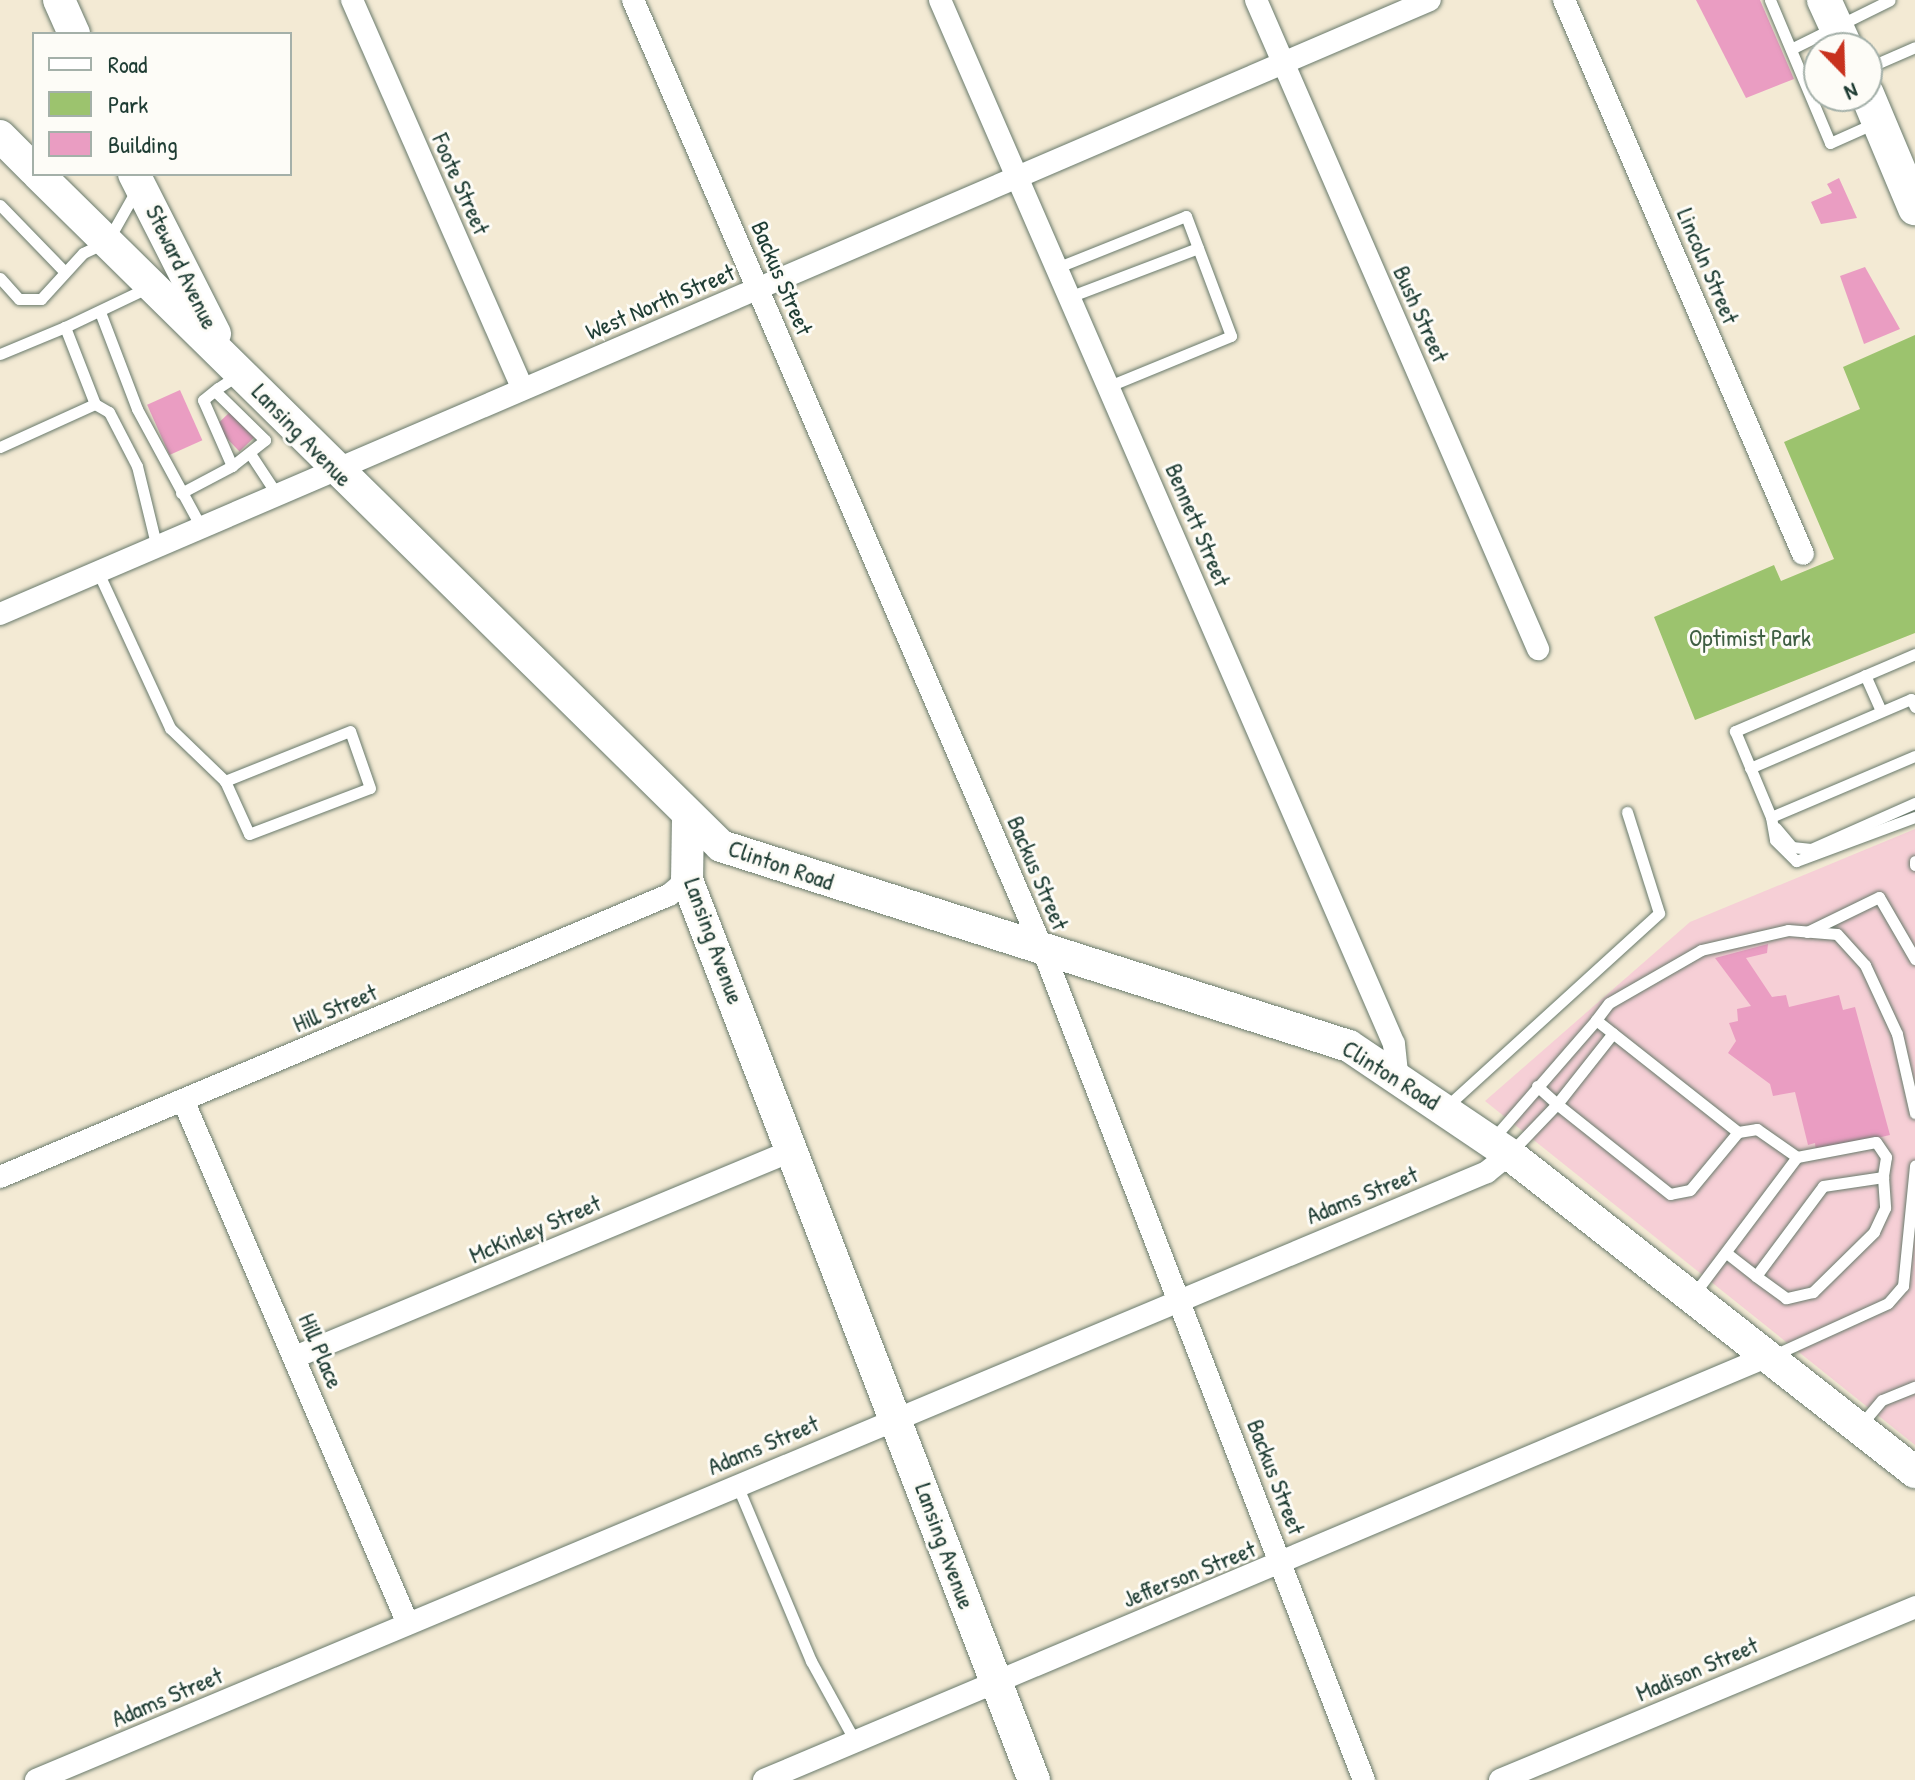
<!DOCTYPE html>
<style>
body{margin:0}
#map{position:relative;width:1915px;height:1780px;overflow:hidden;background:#f3ead4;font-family:"Patrick Hand",sans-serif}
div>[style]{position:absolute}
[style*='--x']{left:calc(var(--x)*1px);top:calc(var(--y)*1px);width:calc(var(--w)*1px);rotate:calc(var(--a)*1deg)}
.built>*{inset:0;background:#f6cfd6}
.green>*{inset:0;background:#9cc36e}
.building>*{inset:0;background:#ea9dc2;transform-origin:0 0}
.roads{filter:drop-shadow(0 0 2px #697a6c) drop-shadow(0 0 2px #697a6c)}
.lane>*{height:11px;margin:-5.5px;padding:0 5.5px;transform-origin:5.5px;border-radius:5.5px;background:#fff}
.street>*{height:22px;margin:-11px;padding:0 11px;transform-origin:11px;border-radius:11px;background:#fff}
.secondary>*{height:32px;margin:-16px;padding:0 16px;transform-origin:16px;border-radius:16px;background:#fff}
.primary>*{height:34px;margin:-17px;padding:0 17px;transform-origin:17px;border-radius:17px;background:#fff}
span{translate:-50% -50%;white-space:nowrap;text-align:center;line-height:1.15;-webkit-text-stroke:6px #fdfcf7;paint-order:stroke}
.street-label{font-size:24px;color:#1f3d34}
.park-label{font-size:24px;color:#3e5e42}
.legend{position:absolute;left:32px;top:32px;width:260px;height:144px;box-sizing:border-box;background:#fdfcf7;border:2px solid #a4b0a9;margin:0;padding:10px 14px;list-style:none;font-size:24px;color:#1f3d34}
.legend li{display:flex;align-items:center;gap:16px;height:40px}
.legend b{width:40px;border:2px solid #a4b0a9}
.north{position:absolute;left:1803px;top:32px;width:80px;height:80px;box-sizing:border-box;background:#fdfcf7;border:2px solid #a4b0a9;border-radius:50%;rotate:157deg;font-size:22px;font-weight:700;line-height:32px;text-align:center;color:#1f3d34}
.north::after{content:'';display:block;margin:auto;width:28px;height:36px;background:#c8321e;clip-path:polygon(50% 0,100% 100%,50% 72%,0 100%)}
</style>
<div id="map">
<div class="built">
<i style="clip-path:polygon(1915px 829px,1915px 1445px,1485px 1101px,1690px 922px)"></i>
</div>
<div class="green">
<i style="clip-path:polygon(1915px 335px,1915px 633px,1695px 720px,1654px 617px,1774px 565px,1781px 581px,1834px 559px,1784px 442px,1860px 409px,1843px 367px)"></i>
</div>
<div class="building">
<i style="clip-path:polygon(1696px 0,1760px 0,1794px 79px,1746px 98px)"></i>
<i style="clip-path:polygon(1839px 178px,1857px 218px,1821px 224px,1811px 202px,1832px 193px,1827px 184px)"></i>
<i style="clip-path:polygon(1865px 267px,1900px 329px,1864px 344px,1840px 276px)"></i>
<i style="left:180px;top:390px;width:55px;height:36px;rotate:66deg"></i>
<i style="left:231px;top:411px;width:35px;height:22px;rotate:46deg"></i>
<i style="clip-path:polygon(1768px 944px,1767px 953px,1746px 958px,1772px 997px,1786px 995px,1789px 1007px,1839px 995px,1843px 1010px,1855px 1007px,1890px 1135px,1816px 1152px,1815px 1143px,1808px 1145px,1795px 1092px,1773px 1096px,1770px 1084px,1728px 1053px,1736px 1041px,1729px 1023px,1738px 1021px,1737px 1009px,1751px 1006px,1715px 958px)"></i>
</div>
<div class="roads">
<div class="lane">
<i style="--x:1770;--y:0;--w:155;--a:67.2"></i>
<i style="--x:1830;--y:143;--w:49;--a:-24"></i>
<i style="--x:1791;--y:49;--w:110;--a:-26.3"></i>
<i style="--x:1867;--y:68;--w:52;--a:-23.6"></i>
<i style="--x:0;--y:205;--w:92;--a:45.9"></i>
<i style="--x:1056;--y:268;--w:140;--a:-21.8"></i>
<i style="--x:1186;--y:216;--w:128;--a:69.4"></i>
<i style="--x:1231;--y:336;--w:132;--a:157.7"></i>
<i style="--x:0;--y:278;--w:28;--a:48"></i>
<i style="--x:19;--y:299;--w:22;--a:0"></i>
<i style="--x:41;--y:299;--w:62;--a:-47.6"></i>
<i style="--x:83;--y:253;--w:26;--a:-25"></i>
<i style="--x:107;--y:242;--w:55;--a:-60.6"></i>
<i style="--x:1069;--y:297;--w:138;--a:-20.8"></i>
<i style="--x:100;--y:312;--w:104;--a:69.1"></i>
<i style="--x:137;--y:409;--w:132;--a:61.5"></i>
<i style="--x:0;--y:354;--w:70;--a:-22.6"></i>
<i style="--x:215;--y:391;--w:70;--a:44.4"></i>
<i style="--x:265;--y:440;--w:42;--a:141.8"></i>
<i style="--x:232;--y:466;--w:72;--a:-113.7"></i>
<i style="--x:203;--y:400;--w:19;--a:-39"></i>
<i style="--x:218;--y:388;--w:24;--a:-33"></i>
<i style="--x:95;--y:404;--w:83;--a:-111.3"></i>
<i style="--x:65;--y:327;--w:93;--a:-25.5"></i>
<i style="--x:0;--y:447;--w:104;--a:-24.4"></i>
<i style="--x:95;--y:404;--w:16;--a:30"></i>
<i style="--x:109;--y:412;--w:61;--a:62.6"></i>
<i style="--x:137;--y:466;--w:80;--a:76.3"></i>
<i style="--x:251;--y:455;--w:45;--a:56.7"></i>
<i style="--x:181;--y:493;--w:58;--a:-27.9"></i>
<i style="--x:98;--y:572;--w:172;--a:65.2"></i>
<i style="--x:170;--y:728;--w:76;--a:43.9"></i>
<i style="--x:225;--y:781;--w:58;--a:65.6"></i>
<i style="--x:249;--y:834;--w:129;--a:-20.8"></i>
<i style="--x:370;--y:788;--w:60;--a:-109.3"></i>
<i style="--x:350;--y:731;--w:135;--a:158.2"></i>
<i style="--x:1915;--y:654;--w:196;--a:156.8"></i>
<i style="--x:1735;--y:731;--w:93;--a:67.3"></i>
<i style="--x:1771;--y:817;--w:156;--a:-23"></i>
<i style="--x:1865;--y:675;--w:39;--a:66"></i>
<i style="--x:1750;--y:768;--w:175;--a:-23.2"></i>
<i style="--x:1911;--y:699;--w:9;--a:63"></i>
<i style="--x:1771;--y:817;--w:23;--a:80"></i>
<i style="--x:1775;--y:840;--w:30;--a:45"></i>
<i style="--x:1796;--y:861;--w:127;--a:-20.3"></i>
<i style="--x:1776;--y:828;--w:25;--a:50"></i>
<i style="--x:1792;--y:847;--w:19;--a:6"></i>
<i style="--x:1811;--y:849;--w:114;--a:-23.9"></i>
<i style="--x:1915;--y:861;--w:4;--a:90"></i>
<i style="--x:1807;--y:932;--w:80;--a:-25.9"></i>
<i style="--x:1879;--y:897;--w:72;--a:59.9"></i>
<i style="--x:1596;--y:1020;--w:21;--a:-53"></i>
<i style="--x:1609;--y:1003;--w:106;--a:-29.9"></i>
<i style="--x:1701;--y:950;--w:89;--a:-12.9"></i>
<i style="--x:1788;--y:930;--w:49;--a:4.7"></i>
<i style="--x:1837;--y:934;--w:42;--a:47.9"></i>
<i style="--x:1865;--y:965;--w:76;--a:65.1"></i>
<i style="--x:1897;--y:1034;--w:81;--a:77.2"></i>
<i style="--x:1537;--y:1086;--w:27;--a:42"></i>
<i style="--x:1557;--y:1104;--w:90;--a:-51.7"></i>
<i style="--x:1446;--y:1107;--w:288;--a:-42.3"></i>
<i style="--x:1659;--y:913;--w:106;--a:-107.6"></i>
<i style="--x:1491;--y:1141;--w:160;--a:-49"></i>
<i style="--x:1596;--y:1020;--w:181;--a:38.3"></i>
<i style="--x:1738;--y:1132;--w:75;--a:129.6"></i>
<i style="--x:1690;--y:1190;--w:20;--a:169"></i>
<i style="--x:1670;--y:1194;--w:144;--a:-141.5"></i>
<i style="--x:1557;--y:1104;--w:66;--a:133.8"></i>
<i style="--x:1797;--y:1157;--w:80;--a:-10.8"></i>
<i style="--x:1876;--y:1142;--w:18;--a:56"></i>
<i style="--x:1886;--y:1157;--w:20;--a:99"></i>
<i style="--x:1729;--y:1255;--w:34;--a:38"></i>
<i style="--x:1756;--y:1276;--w:112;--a:-53.3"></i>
<i style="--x:1823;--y:1186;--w:61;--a:-8.5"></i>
<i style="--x:1883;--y:1177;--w:31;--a:86"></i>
<i style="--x:1885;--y:1208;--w:26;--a:115"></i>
<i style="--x:1874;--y:1232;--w:86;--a:135.5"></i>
<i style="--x:1813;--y:1292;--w:28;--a:167"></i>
<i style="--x:1786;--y:1298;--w:37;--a:-144"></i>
<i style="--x:1694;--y:1294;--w:171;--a:-53.1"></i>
<i style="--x:1797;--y:1157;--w:49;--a:-145"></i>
<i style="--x:1757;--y:1129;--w:19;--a:171"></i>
<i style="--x:1774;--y:1355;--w:125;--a:-24.5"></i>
<i style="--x:1888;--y:1303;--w:23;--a:-49"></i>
<i style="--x:1903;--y:1286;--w:121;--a:-84.3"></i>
<i style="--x:1859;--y:1427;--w:35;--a:-50"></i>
<i style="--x:1882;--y:1400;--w:35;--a:-22"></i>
<i style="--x:737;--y:1485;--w:191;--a:67.2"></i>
<i style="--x:811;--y:1661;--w:91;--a:61.2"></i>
</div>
<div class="street">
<i style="--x:352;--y:0;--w:424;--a:66.3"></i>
<i style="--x:633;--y:0;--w:1035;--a:66.66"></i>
<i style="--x:1043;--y:950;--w:890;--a:68.86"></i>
<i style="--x:940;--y:0;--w:1138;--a:66.5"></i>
<i style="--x:1394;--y:1044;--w:30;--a:84"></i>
<i style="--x:1256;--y:0;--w:708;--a:66.51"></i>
<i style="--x:1564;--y:0;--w:603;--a:66.66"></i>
<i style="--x:0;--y:614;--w:1556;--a:-23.24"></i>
<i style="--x:183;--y:1100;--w:570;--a:66.76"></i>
<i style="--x:0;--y:1177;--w:726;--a:-22.86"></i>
<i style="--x:669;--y:895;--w:23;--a:-40"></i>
<i style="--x:295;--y:1357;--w:542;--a:-22.55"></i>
<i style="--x:36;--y:1780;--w:1573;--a:-22.73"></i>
<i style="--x:1487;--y:1172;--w:28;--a:-39"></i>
<i style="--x:764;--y:1780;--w:1088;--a:-22.89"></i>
<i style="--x:1500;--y:1780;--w:450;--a:-22.6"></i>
</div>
<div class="secondary">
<i style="--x:59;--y:0;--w:37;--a:66"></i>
<i style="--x:0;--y:136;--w:48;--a:45"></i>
<i style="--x:38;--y:174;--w:958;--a:44.53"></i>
<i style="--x:721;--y:846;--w:659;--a:17.67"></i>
<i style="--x:1349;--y:1046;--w:193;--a:34"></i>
<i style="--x:1509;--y:1154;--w:516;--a:38.07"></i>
<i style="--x:134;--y:174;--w:179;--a:63.1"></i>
<i style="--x:688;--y:818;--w:62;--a:90.9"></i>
<i style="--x:687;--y:880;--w:965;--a:68.92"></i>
</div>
<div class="primary">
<i style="--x:1824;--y:0;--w:53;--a:65.4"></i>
<i style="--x:1867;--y:94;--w:124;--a:67.2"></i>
</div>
</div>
<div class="street-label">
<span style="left:461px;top:184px;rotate:66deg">Foote Street</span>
<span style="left:1708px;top:266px;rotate:67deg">Lincoln Street</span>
<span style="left:182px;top:267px;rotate:64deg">Steward Avenue</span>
<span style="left:782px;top:278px;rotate:67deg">Backus Street</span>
<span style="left:660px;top:302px;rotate:-23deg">West North Street</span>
<span style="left:1421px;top:314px;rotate:66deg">Bush Street</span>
<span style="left:302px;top:435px;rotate:46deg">Lansing Avenue</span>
<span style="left:1198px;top:525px;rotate:67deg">Bennett Street</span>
<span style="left:781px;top:865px;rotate:19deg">Clinton Road</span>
<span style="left:1038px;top:873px;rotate:67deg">Backus Street</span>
<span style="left:714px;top:941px;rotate:70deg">Lansing Avenue</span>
<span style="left:335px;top:1008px;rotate:-23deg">Hill Street</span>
<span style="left:1391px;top:1075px;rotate:32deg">Clinton Road</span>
<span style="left:1362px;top:1195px;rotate:-22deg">Adams Street</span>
<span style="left:535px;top:1229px;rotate:-23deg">McKinley Street</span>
<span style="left:321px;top:1351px;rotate:67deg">Hill Place</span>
<span style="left:763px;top:1445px;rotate:-23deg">Adams Street</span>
<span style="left:1276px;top:1477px;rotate:69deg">Backus Street</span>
<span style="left:945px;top:1546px;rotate:70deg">Lansing Avenue</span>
<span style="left:1189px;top:1574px;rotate:-22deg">Jefferson Street</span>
<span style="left:1697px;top:1669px;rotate:-23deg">Madison Street</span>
<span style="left:167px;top:1697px;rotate:-23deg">Adams Street</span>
</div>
<div class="park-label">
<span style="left:1750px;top:638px">Optimist Park</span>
</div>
<ul class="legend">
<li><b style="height:10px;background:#fff"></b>Road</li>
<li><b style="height:22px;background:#9cc36e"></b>Park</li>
<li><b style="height:22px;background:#ea9dc2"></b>Building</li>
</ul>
<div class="north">N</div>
</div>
